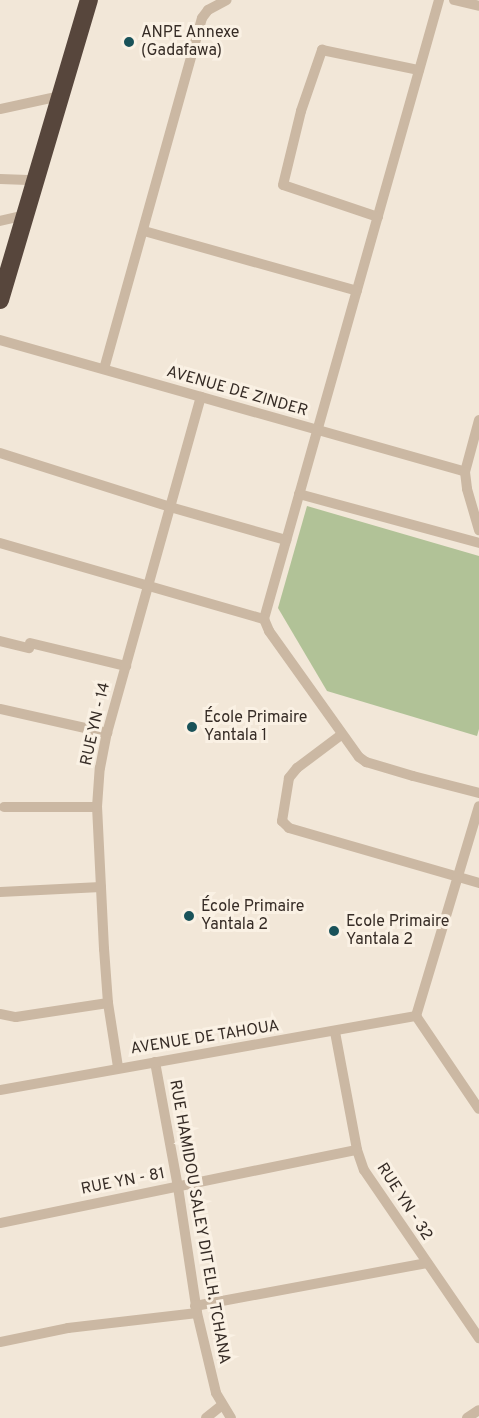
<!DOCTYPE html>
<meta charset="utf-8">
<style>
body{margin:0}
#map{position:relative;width:479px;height:1418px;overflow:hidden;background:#f2e7d8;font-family:Overpass,sans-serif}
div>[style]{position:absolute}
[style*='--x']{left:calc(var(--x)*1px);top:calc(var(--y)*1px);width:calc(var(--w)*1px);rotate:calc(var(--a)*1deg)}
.green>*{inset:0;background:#b1c297}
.street>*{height:10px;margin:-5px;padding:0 5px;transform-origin:5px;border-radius:5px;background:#cbb8a3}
.highway>*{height:18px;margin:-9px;padding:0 9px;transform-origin:9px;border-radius:9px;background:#57463c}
.dots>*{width:16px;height:16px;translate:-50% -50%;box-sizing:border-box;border:3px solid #faf1e4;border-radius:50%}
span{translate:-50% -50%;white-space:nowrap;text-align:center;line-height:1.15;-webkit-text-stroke:6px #faf1e4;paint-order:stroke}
.poi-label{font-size:16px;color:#362c26}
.left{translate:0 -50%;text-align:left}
.street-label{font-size:16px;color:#362c26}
</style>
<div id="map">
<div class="green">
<i style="clip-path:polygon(307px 506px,479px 556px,479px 729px,477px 736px,327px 691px,278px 608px)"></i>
</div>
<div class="street">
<i style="--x:439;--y:0;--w:643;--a:105.79"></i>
<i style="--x:264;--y:619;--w:13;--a:67"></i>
<i style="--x:269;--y:631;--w:155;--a:54.5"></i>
<i style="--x:359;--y:757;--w:9;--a:36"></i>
<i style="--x:366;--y:762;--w:49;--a:16.6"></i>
<i style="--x:413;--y:776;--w:68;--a:14.4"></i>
<i style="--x:454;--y:0;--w:26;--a:13"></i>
<i style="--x:0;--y:109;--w:61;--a:-12.2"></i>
<i style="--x:0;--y:179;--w:35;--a:2"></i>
<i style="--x:378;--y:217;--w:100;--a:-161.4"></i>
<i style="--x:283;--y:185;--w:76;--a:-76.3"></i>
<i style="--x:301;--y:111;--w:65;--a:-71"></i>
<i style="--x:322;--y:50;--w:99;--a:11.7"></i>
<i style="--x:0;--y:221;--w:26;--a:-13"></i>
<i style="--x:144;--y:231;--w:221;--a:15.7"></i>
<i style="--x:0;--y:340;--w:483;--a:15.8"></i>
<i style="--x:104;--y:369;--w:364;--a:-74.4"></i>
<i style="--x:202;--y:18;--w:10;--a:-53"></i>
<i style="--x:208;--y:10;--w:21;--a:-28"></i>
<i style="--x:479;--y:420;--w:54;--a:105.1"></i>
<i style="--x:465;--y:472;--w:17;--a:83"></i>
<i style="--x:467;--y:489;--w:43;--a:73.7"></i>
<i style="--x:0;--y:453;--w:178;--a:17.6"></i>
<i style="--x:170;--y:507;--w:121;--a:15.9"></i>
<i style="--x:299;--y:494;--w:187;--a:15.2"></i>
<i style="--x:0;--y:543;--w:275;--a:16.1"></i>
<i style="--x:0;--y:641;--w:30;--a:14"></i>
<i style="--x:30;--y:643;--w:99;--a:13.5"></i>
<i style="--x:0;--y:709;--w:110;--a:12.6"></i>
<i style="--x:341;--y:735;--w:55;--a:143.1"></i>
<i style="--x:297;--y:768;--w:13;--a:129"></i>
<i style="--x:289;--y:778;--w:44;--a:99.2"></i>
<i style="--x:282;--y:821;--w:10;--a:45"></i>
<i style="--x:289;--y:828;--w:198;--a:16.1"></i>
<i style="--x:4;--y:807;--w:93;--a:0"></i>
<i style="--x:0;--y:892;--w:101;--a:-2.8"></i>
<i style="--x:0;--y:1014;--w:16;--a:11"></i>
<i style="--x:16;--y:1017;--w:93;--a:-8.7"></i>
<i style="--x:416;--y:1016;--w:219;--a:-73.3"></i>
<i style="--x:416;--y:1016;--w:112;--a:55.9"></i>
<i style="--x:335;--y:1032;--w:120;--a:79.4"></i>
<i style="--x:357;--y:1150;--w:21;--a:71"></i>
<i style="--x:364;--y:1170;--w:204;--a:55.6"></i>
<i style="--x:155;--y:1062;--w:127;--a:79.6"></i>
<i style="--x:178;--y:1187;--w:127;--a:81.4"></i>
<i style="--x:197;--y:1313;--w:82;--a:76.6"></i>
<i style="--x:216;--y:1393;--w:29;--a:59"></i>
<i style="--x:118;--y:1067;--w:65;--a:-98.9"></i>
<i style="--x:108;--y:1003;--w:54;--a:-94.2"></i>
<i style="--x:104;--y:949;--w:142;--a:-92.8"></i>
<i style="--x:97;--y:807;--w:39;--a:-86"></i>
<i style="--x:100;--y:768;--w:36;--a:-79"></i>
<i style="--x:107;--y:733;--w:349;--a:-74.4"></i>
<i style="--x:0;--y:1090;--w:423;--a:-10.1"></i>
<i style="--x:0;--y:1223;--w:364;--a:-11.6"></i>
<i style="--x:195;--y:1306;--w:236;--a:-10.5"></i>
<i style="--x:0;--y:1342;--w:69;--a:-11.6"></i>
<i style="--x:68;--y:1328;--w:130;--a:-6.6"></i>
<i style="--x:206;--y:1418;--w:21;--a:-39"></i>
<i style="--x:467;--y:1418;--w:14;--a:-34"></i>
</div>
<div class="highway">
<i style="--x:0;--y:300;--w:313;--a:-73.5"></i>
</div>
<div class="dots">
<i style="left:129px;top:42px;background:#195259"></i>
<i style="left:192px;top:727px;background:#195259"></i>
<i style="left:189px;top:916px;background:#195259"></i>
<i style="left:334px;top:931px;background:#195259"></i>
</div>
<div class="poi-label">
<span class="left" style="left:141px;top:42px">ANPE Annexe<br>(Gadafawa)</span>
<span class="left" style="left:204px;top:727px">École Primaire<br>Yantala 1</span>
<span class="left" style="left:201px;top:916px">École Primaire<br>Yantala 2</span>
<span class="left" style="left:346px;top:931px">Ecole Primaire<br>Yantala 2</span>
</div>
<div class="street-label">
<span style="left:237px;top:392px;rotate:16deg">AVENUE DE ZINDER</span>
<span style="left:96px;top:724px;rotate:-77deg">RUE YN - 14</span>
<span style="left:205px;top:1038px;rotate:-9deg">AVENUE DE TAHOUA</span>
<span style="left:123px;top:1182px;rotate:-11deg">RUE YN - 81</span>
<span style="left:404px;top:1202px;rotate:57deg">RUE YN - 32</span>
<span style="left:199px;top:1222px;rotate:80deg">RUE HAMIDOU SALEY DIT ELH. TCHANA</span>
</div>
</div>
